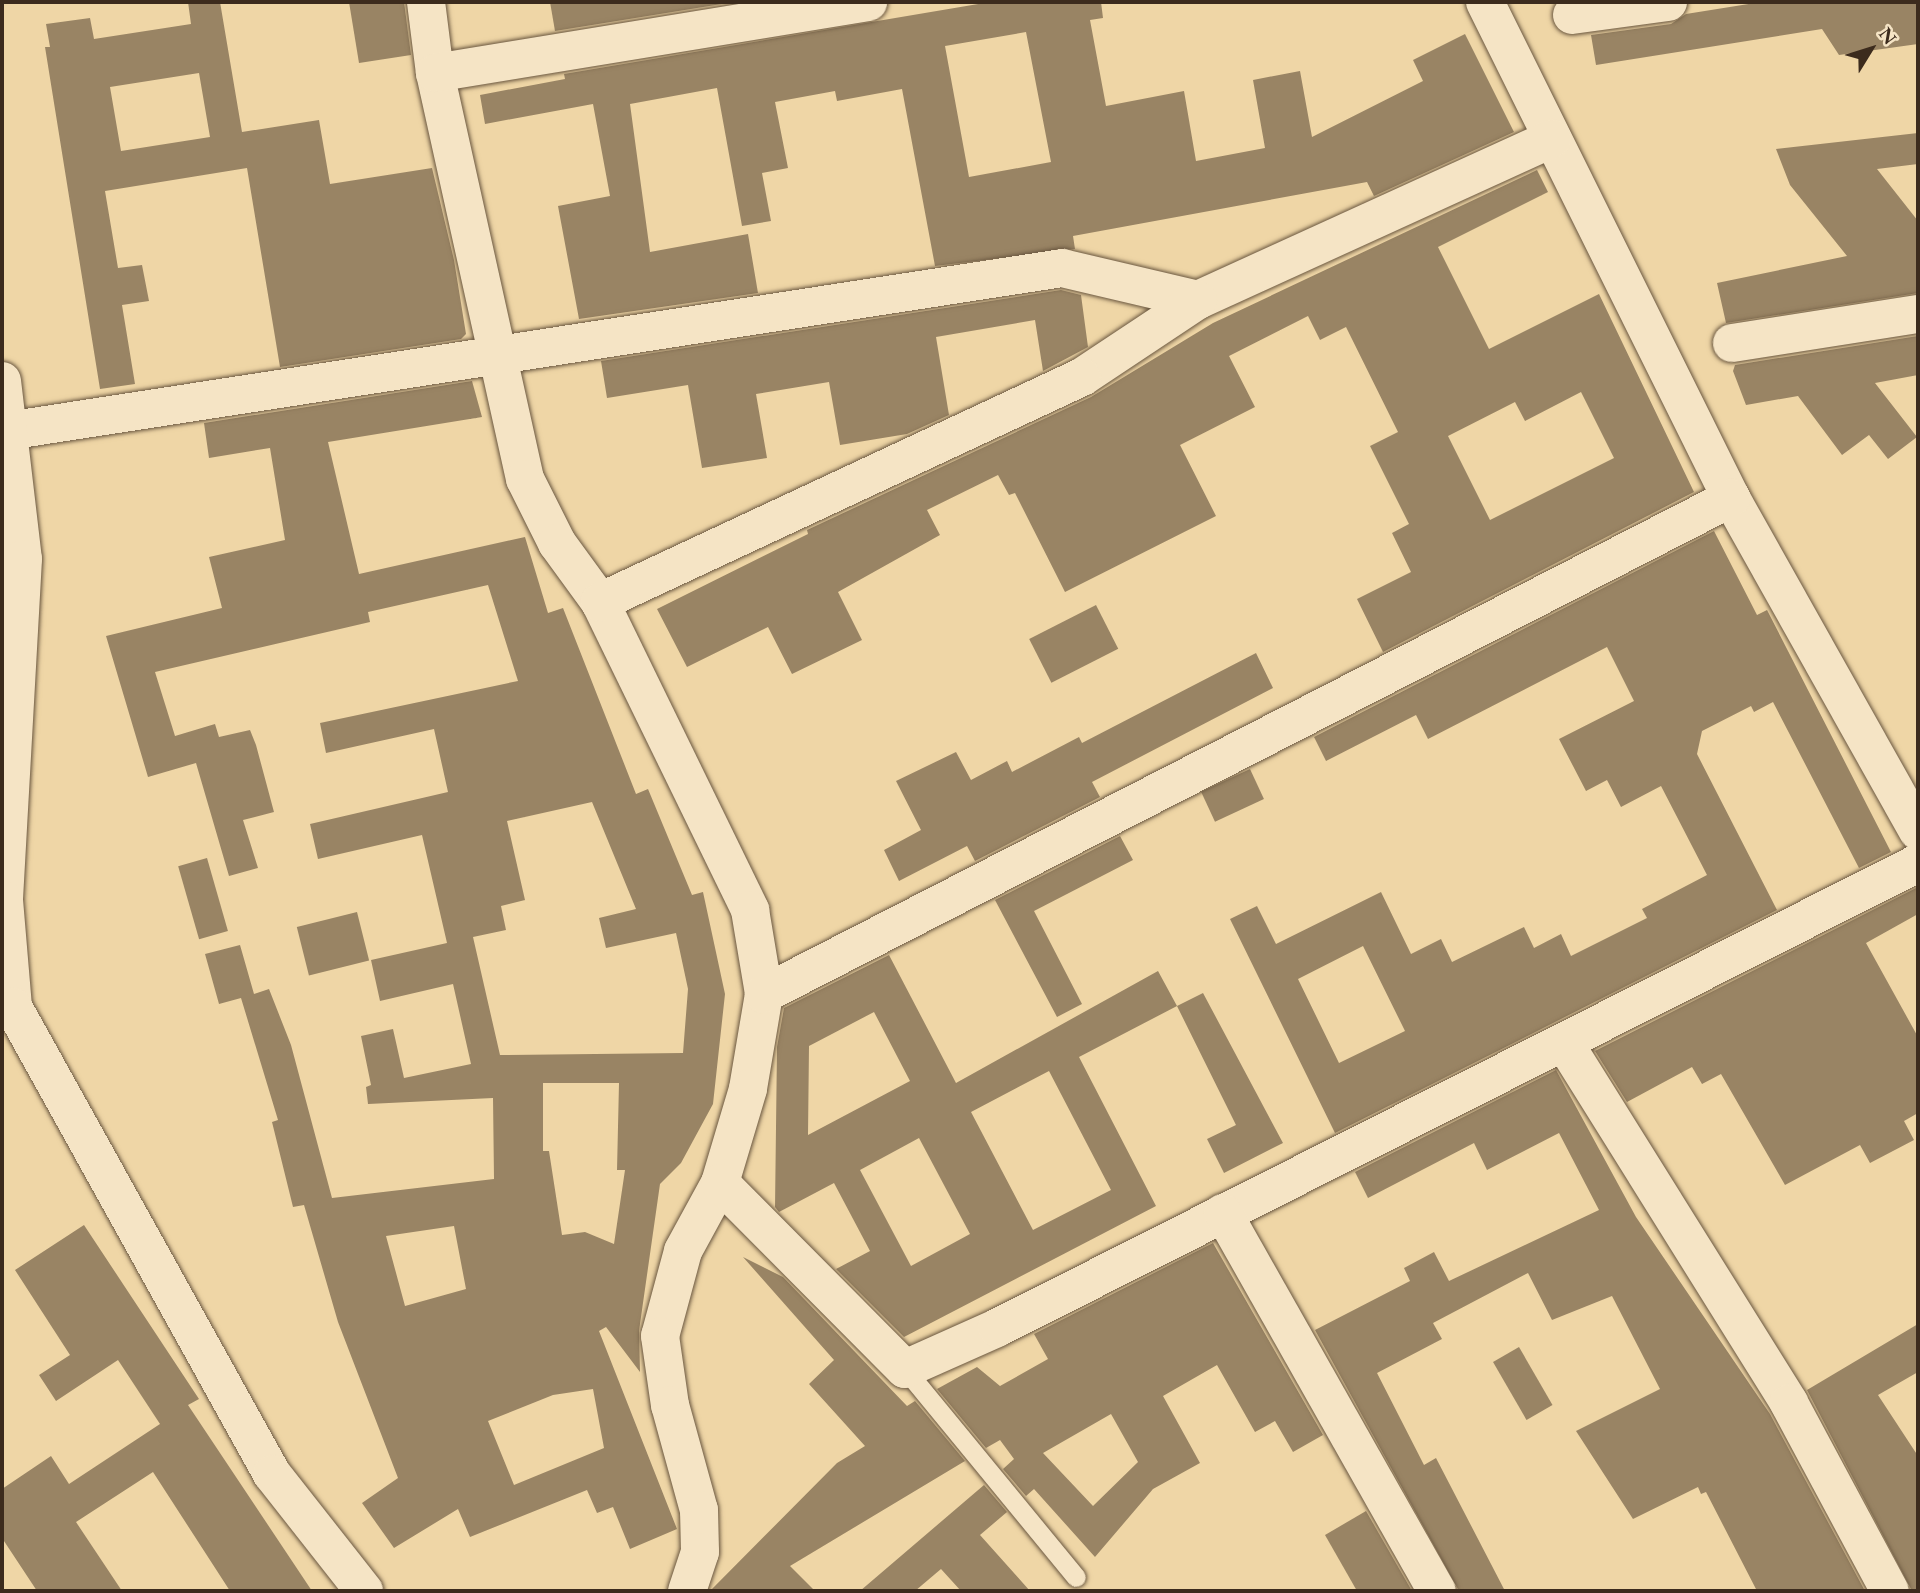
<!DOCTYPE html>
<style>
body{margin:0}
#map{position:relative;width:1920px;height:1593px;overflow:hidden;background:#efd6a6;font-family:"EB Garamond",serif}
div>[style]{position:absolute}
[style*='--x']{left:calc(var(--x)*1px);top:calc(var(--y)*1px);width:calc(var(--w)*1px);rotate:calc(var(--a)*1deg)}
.building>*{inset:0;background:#998464;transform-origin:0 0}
.roads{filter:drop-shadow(0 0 2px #69563f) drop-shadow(0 0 2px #69563f)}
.lane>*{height:19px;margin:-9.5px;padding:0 9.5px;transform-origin:9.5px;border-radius:9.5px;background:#f5e4c5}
.street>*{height:38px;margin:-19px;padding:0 19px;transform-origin:19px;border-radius:19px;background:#f5e4c5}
.secondary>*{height:38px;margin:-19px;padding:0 19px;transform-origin:19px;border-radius:19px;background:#f5e4c5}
span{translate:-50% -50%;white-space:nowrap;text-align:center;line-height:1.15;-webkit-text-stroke:6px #f5e4c5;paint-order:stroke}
.frame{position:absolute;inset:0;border:4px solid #3c2b1d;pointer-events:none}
.north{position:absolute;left:1836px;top:14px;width:70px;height:70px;-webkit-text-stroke:5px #f5e4c5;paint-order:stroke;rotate:52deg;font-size:19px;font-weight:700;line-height:28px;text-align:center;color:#3c2b1d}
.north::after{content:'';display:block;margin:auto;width:24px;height:32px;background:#3c2b1d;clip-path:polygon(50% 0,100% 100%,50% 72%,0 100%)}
</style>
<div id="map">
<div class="building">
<i style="clip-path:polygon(evenodd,188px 2px,220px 2px,242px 132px,319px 120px,330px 184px,432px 168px,454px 260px,466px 334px,461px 339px,280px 367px,247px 168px,105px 191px,118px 268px,142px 265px,149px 301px,122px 305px,135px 384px,100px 389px,45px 47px,50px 47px,46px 24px,90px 18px,94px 39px,191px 24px,188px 2px,199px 73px,210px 137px,121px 151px,110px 87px,199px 73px)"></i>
<i style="clip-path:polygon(349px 2px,404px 2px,411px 55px,359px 63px)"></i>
<i style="clip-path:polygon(550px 2px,734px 2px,555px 31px)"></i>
<i style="clip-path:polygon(evenodd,990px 2px,1101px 2px,1103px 18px,1090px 20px,1106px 106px,1184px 91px,1196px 161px,1265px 148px,1253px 80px,1300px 71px,1312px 137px,1423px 81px,1413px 60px,1465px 34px,1514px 132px,1374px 196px,1367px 182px,1073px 236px,1075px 249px,935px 266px,902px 89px,837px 101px,835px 91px,775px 102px,788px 168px,762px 173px,771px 221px,742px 226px,717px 88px,630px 104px,650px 252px,748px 234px,758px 293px,579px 319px,558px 206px,610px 196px,593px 104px,485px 124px,480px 95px,565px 79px,564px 74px,990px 2px,1026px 32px,1051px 162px,969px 177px,945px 46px,1026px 32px)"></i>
<i style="clip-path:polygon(1761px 2px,1918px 2px,1918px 44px,1839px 55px,1822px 29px,1596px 65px,1591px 35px,1671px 24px,1686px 14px)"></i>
<i style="clip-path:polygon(1918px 133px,1918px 164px,1877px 169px,1918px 221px,1918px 293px,1726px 323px,1717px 283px,1847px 256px,1790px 185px,1776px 149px)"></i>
<i style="clip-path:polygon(evenodd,1537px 170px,1548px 192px,1438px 247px,1489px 349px,1599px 294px,1694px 492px,1383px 652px,1357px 599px,1411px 572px,1392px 533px,1409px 524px,1370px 446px,1398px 432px,1346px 327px,1320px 340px,1308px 316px,1229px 356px,1255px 407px,1180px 445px,1216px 516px,1065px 592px,1015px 493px,1009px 495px,998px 475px,927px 510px,940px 535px,838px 592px,862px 640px,792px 674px,768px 627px,687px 667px,657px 609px,808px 534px,807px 530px,1091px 397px,1213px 323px,1537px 170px,1581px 392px,1614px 458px,1490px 520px,1448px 436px,1515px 402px,1525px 421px,1581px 392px)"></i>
<i style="clip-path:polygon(1061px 290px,1081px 295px,1088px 347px,1043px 371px,1035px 320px,936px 337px,949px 415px,907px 434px,840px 445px,829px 382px,756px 394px,767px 458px,702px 468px,688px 385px,607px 398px,601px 361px)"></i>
<i style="clip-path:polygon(1918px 336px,1918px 375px,1875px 383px,1917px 437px,1888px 459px,1869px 435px,1842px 455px,1798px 396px,1746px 405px,1733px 371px,1735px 365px)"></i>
<i style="clip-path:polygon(evenodd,472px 381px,482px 417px,328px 442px,359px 574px,525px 537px,548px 613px,563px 608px,636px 794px,648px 789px,692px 895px,703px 892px,725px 994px,713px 1104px,681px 1163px,660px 1184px,639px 1331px,640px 1372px,606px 1327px,599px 1331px,677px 1529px,630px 1549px,613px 1507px,597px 1513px,587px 1490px,470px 1537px,458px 1509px,394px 1548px,362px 1503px,398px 1478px,338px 1322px,304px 1205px,293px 1207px,272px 1122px,278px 1120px,241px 998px,219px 1004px,205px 954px,240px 945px,254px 994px,269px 989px,291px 1045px,332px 1198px,494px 1179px,493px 1098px,368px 1104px,366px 1087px,371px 1085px,361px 1036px,393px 1029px,404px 1078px,471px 1064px,453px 984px,380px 1001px,371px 960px,447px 943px,422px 835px,318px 859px,310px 824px,448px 792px,434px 729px,326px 753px,320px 723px,518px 681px,488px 585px,368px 612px,370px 622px,155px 672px,175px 736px,215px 724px,219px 737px,250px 730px,256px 745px,274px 812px,243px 820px,258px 868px,229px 876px,196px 763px,148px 777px,106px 636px,222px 608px,209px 557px,285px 540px,270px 448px,209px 458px,204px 423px,472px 381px,592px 802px,636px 909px,599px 918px,606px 948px,676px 933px,688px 989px,683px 1053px,500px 1055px,473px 937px,506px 930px,501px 906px,525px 900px,507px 821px,592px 802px,472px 381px,543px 1083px,619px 1083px,617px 1170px,625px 1170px,614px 1244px,585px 1232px,562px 1235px,549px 1151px,543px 1151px,543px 1083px,472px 381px,454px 1226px,466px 1289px,405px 1306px,386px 1236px,454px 1226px,472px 381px,593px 1389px,604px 1448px,514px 1485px,488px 1421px,553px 1395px,593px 1389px)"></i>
<i style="clip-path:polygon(evenodd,1714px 531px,1757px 615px,1767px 610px,1891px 852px,1859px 868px,1773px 702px,1754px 712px,1751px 706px,1702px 731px,1697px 754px,1777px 910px,1335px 1133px,1230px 919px,1257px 906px,1276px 944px,1381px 892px,1411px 954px,1441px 939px,1452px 962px,1524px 927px,1534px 948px,1561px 934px,1571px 956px,1647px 918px,1642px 909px,1707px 875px,1661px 786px,1621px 807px,1607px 780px,1586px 791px,1559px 739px,1634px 701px,1607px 647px,1428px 739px,1416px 715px,1326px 761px,1314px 737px,1714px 531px,1363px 946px,1405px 1031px,1339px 1063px,1298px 979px,1363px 946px)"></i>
<i style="left:1096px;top:605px;width:49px;height:75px;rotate:63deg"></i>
<i style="clip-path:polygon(1256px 653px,1273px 688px,1092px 782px,1100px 797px,975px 861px,967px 846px,899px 881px,884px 850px,921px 830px,896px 781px,956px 752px,971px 780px,1007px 761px,1012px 772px,1079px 737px,1082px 743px)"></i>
<i style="left:1250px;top:769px;width:33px;height:54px;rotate:65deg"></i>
<i style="clip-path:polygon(1120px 836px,1133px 860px,1034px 911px,1082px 1004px,1057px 1017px,995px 900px)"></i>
<i style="left:207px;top:858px;width:76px;height:30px;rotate:74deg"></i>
<i style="clip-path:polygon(1918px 887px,1918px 914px,1866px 943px,1918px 1037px,1918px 1113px,1904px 1121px,1914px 1140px,1870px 1163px,1860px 1145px,1785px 1185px,1721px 1074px,1702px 1084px,1692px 1067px,1627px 1102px,1595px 1051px)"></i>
<i style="left:357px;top:912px;width:50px;height:62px;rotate:76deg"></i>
<i style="clip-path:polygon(evenodd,889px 955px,956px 1083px,1158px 971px,1177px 1006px,1079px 1057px,1156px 1206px,904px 1337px,836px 1269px,870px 1251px,834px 1183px,779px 1212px,775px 1207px,777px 1047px,784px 1008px,889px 955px,874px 1012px,910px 1081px,808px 1135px,809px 1046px,874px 1012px,889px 955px,1049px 1071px,1111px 1190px,1033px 1230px,971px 1112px,1049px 1071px,889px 955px,919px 1138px,970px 1234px,911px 1266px,860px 1170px,919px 1138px)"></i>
<i style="clip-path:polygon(1203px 993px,1283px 1143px,1224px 1173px,1207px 1139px,1236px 1125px,1177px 1006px)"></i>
<i style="clip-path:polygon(1556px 1070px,1636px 1217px,1770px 1414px,1865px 1591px,1757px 1591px,1706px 1492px,1701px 1494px,1698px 1487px,1633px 1519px,1576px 1431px,1660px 1389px,1612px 1296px,1552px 1320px,1528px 1273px,1433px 1323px,1442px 1339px,1377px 1373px,1424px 1465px,1436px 1458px,1505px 1591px,1459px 1591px,1315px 1330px,1410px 1281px,1404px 1268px,1434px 1252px,1449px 1281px,1599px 1210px,1559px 1133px,1487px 1170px,1474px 1143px,1368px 1198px,1355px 1172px)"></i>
<i style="clip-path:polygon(84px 1225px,199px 1399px,188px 1405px,312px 1591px,230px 1591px,153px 1472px,76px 1522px,122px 1591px,37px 1591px,2px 1538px,2px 1489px,51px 1456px,69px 1484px,160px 1424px,118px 1360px,56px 1401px,39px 1375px,70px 1355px,15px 1270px)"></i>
<i style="clip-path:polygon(evenodd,1213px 1243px,1323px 1435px,1293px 1452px,1275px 1421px,1255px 1432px,1217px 1365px,1163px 1396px,1200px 1463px,1153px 1489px,1095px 1557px,1034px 1489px,1026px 1496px,1003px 1469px,1014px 1459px,1000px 1440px,986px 1448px,937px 1389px,977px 1367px,1000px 1386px,1048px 1359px,1034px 1334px,1213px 1243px,1111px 1414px,1138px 1462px,1093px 1506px,1043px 1453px,1111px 1414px)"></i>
<i style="clip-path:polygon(743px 1257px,783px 1277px,907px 1406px,915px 1401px,965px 1461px,790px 1566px,815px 1591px,710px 1591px,837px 1463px,865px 1446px,809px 1384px,834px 1360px)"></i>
<i style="clip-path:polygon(1918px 1324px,1918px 1372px,1878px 1395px,1918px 1456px,1918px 1591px,1912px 1591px,1807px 1390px)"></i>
<i style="left:1519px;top:1347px;width:67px;height:30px;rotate:60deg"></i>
<i style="clip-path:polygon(984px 1485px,1007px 1512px,980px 1535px,1030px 1591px,961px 1591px,941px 1569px,915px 1591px,860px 1591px)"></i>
<i style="clip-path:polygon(1366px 1511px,1412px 1591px,1357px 1591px,1325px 1535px)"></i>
</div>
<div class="roads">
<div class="lane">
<i style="--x:905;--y:1369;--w:269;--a:50.6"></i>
</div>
<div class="street">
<i style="--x:426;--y:2;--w:72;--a:82.8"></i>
<i style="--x:435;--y:73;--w:416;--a:77.5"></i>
<i style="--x:525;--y:479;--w:72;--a:63.4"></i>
<i style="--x:557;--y:543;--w:73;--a:53.9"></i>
<i style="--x:600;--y:602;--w:343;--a:64"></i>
<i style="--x:750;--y:910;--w:85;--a:80.5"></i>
<i style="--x:764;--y:994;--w:96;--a:99.6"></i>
<i style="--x:748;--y:1089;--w:98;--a:106.6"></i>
<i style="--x:720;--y:1183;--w:77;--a:118.6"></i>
<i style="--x:683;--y:1251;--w:88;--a:105.1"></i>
<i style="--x:660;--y:1336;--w:70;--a:81.8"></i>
<i style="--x:670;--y:1405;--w:109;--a:74.6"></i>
<i style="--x:699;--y:1510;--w:42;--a:88.6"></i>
<i style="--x:700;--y:1552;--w:41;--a:108.4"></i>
<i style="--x:1485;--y:2;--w:554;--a:63.62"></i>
<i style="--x:1731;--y:498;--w:382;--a:60.7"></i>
<i style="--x:1572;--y:15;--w:97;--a:-7.7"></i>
<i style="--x:435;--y:73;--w:439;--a:-9.3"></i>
<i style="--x:1198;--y:300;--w:389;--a:-24.5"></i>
<i style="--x:1732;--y:343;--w:188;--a:-8.9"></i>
<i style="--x:7;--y:431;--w:1068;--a:-8.78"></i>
<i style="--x:1062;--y:268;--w:140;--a:13.2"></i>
<i style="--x:1198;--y:300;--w:139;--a:146.4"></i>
<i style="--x:1082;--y:377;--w:532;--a:154.98"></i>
<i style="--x:764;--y:994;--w:1087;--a:-27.15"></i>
<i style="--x:1565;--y:1044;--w:423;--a:58"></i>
<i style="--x:1789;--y:1403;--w:213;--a:61.8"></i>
<i style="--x:720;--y:1183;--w:262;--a:45.2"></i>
<i style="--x:905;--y:1369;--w:101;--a:-24"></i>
<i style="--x:997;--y:1328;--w:1032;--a:-26.79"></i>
<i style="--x:1223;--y:1213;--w:434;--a:60.5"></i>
</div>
<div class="secondary">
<i style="--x:2;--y:381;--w:179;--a:83.3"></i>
<i style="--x:23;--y:559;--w:342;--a:93.2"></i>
<i style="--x:4;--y:900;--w:107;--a:85.2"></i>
<i style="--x:13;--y:1007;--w:534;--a:60.99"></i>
<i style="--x:272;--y:1474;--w:149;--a:51.8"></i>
</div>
</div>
<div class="frame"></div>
<div class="north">N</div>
</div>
